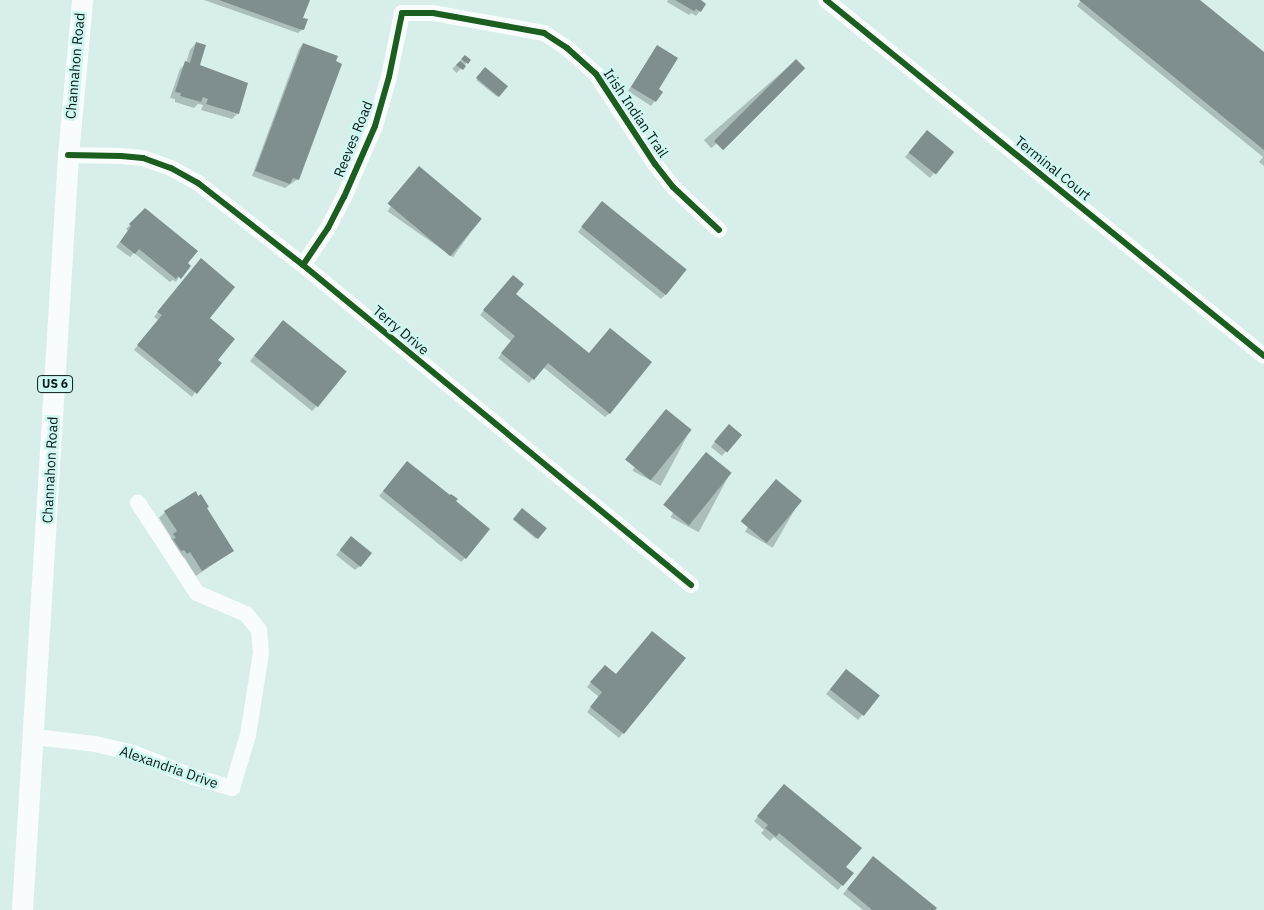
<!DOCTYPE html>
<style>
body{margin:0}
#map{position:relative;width:1264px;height:910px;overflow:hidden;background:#d8eeeb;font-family:"IBM Plex Sans",sans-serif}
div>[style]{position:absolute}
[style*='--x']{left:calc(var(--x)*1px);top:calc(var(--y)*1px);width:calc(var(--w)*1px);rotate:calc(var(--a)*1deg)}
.shadow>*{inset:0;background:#0003;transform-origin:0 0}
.building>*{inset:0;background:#7f8f8f;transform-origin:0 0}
.minor>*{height:16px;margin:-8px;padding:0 8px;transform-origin:8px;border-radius:8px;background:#f9fcfc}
.major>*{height:21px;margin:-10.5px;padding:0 10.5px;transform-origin:10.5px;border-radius:10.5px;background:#f9fcfc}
.cycleway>*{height:6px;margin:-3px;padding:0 3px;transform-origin:3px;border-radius:3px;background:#1b5e20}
span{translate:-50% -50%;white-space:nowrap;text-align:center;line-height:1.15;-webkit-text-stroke:5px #cff7f1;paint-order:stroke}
.shield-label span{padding:1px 4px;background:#cff7f1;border:1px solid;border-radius:4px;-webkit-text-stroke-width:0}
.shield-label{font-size:12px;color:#0b1a18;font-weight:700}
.street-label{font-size:14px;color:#0b1a18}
</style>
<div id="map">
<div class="shadow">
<i style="clip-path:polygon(204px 0,308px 0,302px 18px,303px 29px,298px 33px)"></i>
<i style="clip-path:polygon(668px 0,700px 0,700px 11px,696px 16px,691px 13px,689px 15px,667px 2px)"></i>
<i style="clip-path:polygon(1081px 0,1199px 0,1264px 53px,1264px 166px,1259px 162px,1263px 157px,1077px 6px)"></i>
<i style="clip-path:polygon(196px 43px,199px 66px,238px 113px,232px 119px,201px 110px,203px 105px,198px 104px,194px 108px,175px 102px,175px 99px,170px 98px,180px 69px,186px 63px,190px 50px)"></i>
<i style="clip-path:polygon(303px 44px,298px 179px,285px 188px,252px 176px,299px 49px)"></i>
<i style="clip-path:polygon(657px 46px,657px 90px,655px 101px,651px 106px,628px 91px)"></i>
<i style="left:465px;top:56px;width:6px;height:18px;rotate:45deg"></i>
<i style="left:796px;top:60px;width:11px;height:122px;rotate:49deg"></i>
<i style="left:485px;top:69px;width:27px;height:14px;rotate:39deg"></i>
<i style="clip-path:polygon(922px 136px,952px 152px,930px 178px,905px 157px)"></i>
<i style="left:415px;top:172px;width:80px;height:48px;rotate:35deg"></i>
<i style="clip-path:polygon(598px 207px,665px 295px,661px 299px,578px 232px)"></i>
<i style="clip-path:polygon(145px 210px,186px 264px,176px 282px,173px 280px,170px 282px,134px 253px,130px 257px,116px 247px,128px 231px,126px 229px)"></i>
<i style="clip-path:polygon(197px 264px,216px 360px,192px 397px,134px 350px,158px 320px,154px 317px)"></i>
<i style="clip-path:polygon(508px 281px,514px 294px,610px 413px,605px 417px,543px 367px,529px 383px,498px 358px,511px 341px,480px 315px)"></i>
<i style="clip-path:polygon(279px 326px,316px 407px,312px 411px,250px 361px)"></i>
<i style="left:662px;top:415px;width:32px;height:63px;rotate:28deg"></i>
<i style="clip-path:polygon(724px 430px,740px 435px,722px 456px,711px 447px)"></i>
<i style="left:702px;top:458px;width:32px;height:67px;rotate:28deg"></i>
<i style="clip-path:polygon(403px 467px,455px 501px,465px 558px,461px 562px,379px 496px)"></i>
<i style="left:772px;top:485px;width:32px;height:54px;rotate:30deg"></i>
<i style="clip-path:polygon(206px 509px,232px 551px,196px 576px,184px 557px,180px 559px,168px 541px,171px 537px,159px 518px,165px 512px)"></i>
<i style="left:522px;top:509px;width:30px;height:14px;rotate:40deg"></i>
<i style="clip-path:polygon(347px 542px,360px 566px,355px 570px,336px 555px)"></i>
<i style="clip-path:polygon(684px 659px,619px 738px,587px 712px,599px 697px,587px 687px,600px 671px,616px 676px)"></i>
<i style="clip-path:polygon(842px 675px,878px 696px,858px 720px,826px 694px)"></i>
<i style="clip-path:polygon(780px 790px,844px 867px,842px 885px,838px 890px,774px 837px,770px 841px,761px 833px,764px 830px,754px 821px)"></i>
<i style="clip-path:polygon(869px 862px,934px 910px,863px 910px,843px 894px)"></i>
</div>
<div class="building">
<i style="clip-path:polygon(219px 0,310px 0,303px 18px,308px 19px,304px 30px,299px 29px)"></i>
<i style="clip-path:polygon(675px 0,701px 0,706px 4px,701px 12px,696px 9px,694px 11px)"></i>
<i style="clip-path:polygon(1079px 0,1200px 0,1264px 52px,1264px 150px)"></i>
<i style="clip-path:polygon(196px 42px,206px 45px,200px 65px,248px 83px,239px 114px,206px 104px,208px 99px,203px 97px,201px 102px,180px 96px,181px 93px,175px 92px,185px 61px,190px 63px)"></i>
<i style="clip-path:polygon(303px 43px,338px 56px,336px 61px,342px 64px,299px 180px,293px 178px,290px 184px,255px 171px)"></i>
<i style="clip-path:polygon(657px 45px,678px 58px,659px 89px,663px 92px,656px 102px,631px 87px)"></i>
<i style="clip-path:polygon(465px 55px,471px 60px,468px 64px,461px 59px)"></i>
<i style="left:796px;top:59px;width:13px;height:116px;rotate:45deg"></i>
<i style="clip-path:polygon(460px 61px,466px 66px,463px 70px,456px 65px)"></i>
<i style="left:485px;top:67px;width:30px;height:14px;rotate:40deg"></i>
<i style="left:927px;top:130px;width:35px;height:29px;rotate:39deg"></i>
<i style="left:419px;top:166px;width:82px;height:49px;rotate:40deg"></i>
<i style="left:602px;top:201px;width:109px;height:33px;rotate:39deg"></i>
<i style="clip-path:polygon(145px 208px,198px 251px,188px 263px,191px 266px,181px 279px,178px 276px,176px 279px,139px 249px,135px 254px,120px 242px,131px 226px,129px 224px)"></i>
<i style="clip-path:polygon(201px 258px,235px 287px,210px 318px,235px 339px,218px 360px,222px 363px,197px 394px,137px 345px,162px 315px,157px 312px)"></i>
<i style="clip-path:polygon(513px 275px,524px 284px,516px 294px,589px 353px,610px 328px,652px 362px,610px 414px,548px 363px,534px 380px,501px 353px,515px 336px,483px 310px)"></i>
<i style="left:283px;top:320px;width:82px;height:46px;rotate:39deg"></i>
<i style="left:666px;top:409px;width:33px;height:65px;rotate:39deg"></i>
<i style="left:729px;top:424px;width:17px;height:23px;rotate:40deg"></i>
<i style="left:706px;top:452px;width:33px;height:68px;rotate:39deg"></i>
<i style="clip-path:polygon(407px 461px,450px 495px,451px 494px,458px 499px,456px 501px,490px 529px,466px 559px,383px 491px)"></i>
<i style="left:776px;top:479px;width:34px;height:55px;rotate:40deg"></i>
<i style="clip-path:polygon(196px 491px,198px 496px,201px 494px,209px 507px,207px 508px,234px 551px,202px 571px,190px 552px,187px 554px,184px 550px,181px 551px,173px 539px,176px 538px,173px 534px,177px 531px,164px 511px)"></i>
<i style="left:522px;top:508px;width:32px;height:14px;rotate:39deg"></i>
<i style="left:351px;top:536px;width:27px;height:18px;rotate:39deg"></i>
<i style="clip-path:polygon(652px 631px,686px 658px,624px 734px,590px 707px,602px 692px,590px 682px,605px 665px,616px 674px)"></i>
<i style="left:846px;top:669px;width:43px;height:26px;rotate:38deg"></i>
<i style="clip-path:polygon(784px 784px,862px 848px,846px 867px,854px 873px,843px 886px,779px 833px,776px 837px,765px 828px,768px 825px,757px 816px)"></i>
<i style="clip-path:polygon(873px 856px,937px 908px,935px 910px,872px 910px,847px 889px)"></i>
</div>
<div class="minor">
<i style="--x:826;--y:0;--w:564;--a:39.1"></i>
<i style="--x:68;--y:155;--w:53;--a:1.1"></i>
<i style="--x:121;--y:156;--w:22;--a:5"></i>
<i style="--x:143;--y:158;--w:30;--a:20"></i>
<i style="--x:171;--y:168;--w:31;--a:29"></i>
<i style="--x:198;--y:183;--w:133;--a:38"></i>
<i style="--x:303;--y:265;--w:503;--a:39.51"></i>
<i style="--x:303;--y:265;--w:45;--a:-56"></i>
<i style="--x:328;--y:228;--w:35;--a:-63"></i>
<i style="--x:344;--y:197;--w:77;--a:-66.4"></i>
<i style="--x:375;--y:126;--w:51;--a:-74.1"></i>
<i style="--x:389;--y:77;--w:65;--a:-78.5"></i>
<i style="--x:402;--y:13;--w:31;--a:0"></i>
<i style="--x:433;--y:13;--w:113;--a:10.2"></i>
<i style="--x:544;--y:33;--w:27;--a:33"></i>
<i style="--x:567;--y:48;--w:39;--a:42"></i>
<i style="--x:596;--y:74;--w:108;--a:56.8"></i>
<i style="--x:655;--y:164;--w:29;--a:52"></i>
<i style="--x:673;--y:187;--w:63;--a:43.1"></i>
<i style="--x:34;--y:737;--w:61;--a:6.5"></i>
<i style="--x:95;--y:744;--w:39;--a:13"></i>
<i style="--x:133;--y:753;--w:66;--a:21.5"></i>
<i style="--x:194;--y:777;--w:40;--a:16"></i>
<i style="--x:232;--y:788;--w:55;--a:-73.2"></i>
<i style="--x:248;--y:735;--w:83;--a:-81"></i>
<i style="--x:261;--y:653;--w:23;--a:-95"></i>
<i style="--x:259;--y:630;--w:21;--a:-129"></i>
<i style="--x:246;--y:614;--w:53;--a:-156.8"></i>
<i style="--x:197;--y:593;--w:108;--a:-123.2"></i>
</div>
<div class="major">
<i style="--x:22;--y:910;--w:756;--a:-86.51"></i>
<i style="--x:68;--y:155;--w:156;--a:-84.8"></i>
</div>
<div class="cycleway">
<i style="--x:826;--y:0;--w:564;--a:39.1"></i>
<i style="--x:68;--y:155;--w:53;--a:1.1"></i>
<i style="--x:121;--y:156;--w:22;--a:5"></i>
<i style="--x:143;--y:158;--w:30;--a:20"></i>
<i style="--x:171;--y:168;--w:31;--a:29"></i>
<i style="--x:198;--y:183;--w:133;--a:38"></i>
<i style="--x:303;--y:265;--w:503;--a:39.51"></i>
<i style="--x:303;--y:265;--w:45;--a:-56"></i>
<i style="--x:328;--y:228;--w:35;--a:-63"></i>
<i style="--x:344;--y:197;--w:77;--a:-66.4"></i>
<i style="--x:375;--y:126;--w:51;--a:-74.1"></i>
<i style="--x:389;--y:77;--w:65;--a:-78.5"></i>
<i style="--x:402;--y:13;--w:31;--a:0"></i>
<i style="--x:433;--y:13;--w:113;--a:10.2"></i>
<i style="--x:544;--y:33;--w:27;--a:33"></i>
<i style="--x:567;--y:48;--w:39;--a:42"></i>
<i style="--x:596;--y:74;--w:108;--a:56.8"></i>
<i style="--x:655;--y:164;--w:29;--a:52"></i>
<i style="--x:673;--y:187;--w:63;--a:43.1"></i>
</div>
<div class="shield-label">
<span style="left:55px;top:384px">US 6</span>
</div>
<div class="street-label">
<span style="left:75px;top:66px;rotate:-85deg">Channahon Road</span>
<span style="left:636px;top:113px;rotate:56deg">Irish Indian Trail</span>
<span style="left:353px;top:139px;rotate:-68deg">Reeves Road</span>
<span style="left:1053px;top:168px;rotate:39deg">Terminal Court</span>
<span style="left:401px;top:330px;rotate:40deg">Terry Drive</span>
<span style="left:50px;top:470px;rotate:-87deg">Channahon Road</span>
<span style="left:169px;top:767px;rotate:19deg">Alexandria Drive</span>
</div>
</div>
